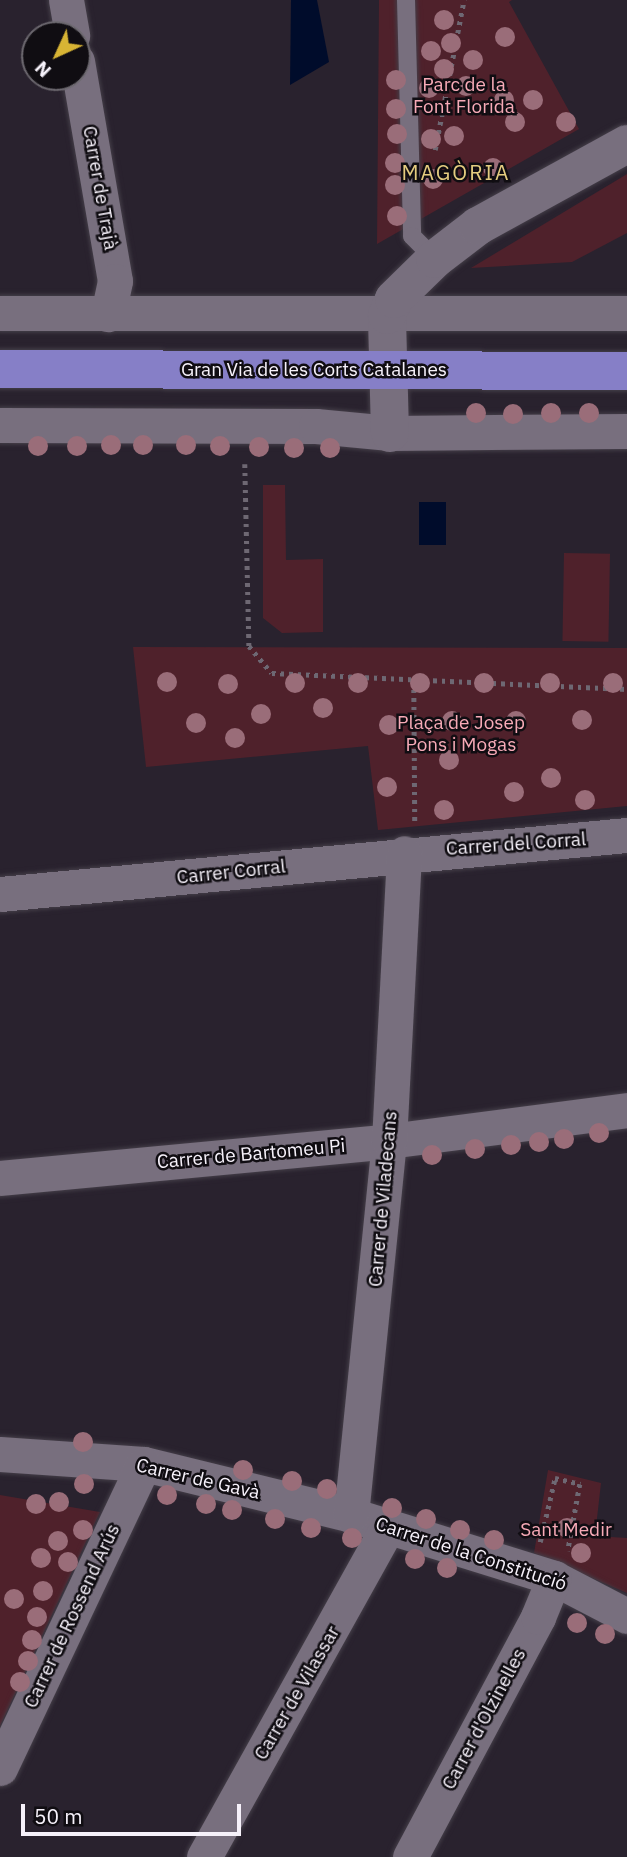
<!DOCTYPE html>
<meta charset="utf-8">
<style>
body{margin:0}
#map{position:relative;width:627px;height:1857px;overflow:hidden;background:#29222e;font-family:"IBM Plex Sans",sans-serif}
div>[style]{position:absolute}
[style*='--x']{left:calc(var(--x)*1px);top:calc(var(--y)*1px);width:calc(var(--w)*1px);rotate:calc(var(--a)*1deg)}
.green>*{inset:0;background:#4f212b;transform-origin:0 0}
.water>*{inset:0;background:#000c2b;transform-origin:0 0}
.path>*{height:4.5px;margin-top:-2.25px;transform-origin:0;background:repeating-linear-gradient(90deg,#6e6873 0 3.5px,transparent 0 8.5px)}
.roads{filter:drop-shadow(0 0 2px #443e48) drop-shadow(0 0 2px #443e48)}
.lane>*{height:18px;margin:-9px;padding:0 9px;transform-origin:9px;border-radius:9px;background:#786f7e}
.street>*{height:35px;margin:-17.5px;padding:0 17.5px;transform-origin:17.5px;border-radius:17.5px;background:#786f7e}
.secondary>*{height:38px;margin:-19px;padding:0 19px;transform-origin:19px;border-radius:19px;background:#786f7e}
.primary>*{height:38px;margin:-19px;padding:0 19px;transform-origin:19px;border-radius:19px;background:#867fc7}
.trees>*{width:20px;height:20px;margin:-10px;border-radius:50%;background:#9a6d79}
span{translate:-50% -50%;white-space:nowrap;text-align:center;line-height:1.15;-webkit-text-stroke:5px #100d12;paint-order:stroke}
.park-label{font-size:19px;color:#f7aab7}
.street-label{font-size:19px;color:#f6f1fa}
.neighbourhood-label{font-size:21px;color:#e4cc7f;letter-spacing:2px}
.north{position:absolute;left:21px;top:21px;width:70px;height:70px;box-sizing:border-box;background:#100d12;border:2px solid #6c686f;border-radius:50%;rotate:225deg;font-size:19px;font-weight:700;line-height:28px;text-align:center;color:#f6f1fa}
.north::after{content:'';display:block;margin:auto;width:24px;height:32px;background:#d8b434;clip-path:polygon(50% 0,100% 100%,50% 72%,0 100%)}
.scale{position:absolute;left:21px;top:1804px;width:220px;height:32px;box-sizing:border-box;border:4px solid #f6f1fa;border-top:0;padding-left:9px;font-size:21px;line-height:24px;white-space:nowrap;color:#f6f1fa;-webkit-text-stroke:5px #100d12;paint-order:stroke}
</style>
<div id="map">
<div class="green">
<i style="clip-path:polygon(379px 0,512px 0,509px 2px,579px 129px,377px 244px)"></i>
<i style="clip-path:polygon(627px 174px,627px 233px,572px 262px,471px 268px)"></i>
<i style="clip-path:polygon(263px 485px,285px 485px,286px 560px,323px 559px,323px 632px,282px 633px,263px 618px)"></i>
<i style="left:564px;top:553px;width:46px;height:88px;rotate:1deg"></i>
<i style="clip-path:polygon(133px 647px,627px 648px,627px 806px,378px 830px,368px 746px,146px 767px)"></i>
<i style="clip-path:polygon(548px 1470px,601px 1483px,595px 1536px,627px 1538px,627px 1593px,534px 1553px)"></i>
<i style="clip-path:polygon(0 1495px,100px 1512px,0 1726px)"></i>
</div>
<div class="water">
<i style="clip-path:polygon(291px 0,317px 0,329px 62px,290px 85px)"></i>
<i style="left:419px;top:502px;width:27px;height:43px"></i>
</div>
<div class="path">
<i style="--x:435;--y:150;--w:153;--a:-79.1"></i>
<i style="--x:245;--y:464;--w:182;--a:88.7"></i>
<i style="--x:249;--y:646;--w:35;--a:50"></i>
<i style="--x:272;--y:673;--w:355;--a:2.6"></i>
<i style="--x:414;--y:681;--w:143;--a:89.6"></i>
<i style="--x:540;--y:1542;--w:66;--a:-76.8"></i>
<i style="--x:555;--y:1478;--w:26;--a:13"></i>
<i style="--x:580;--y:1484;--w:68;--a:100.2"></i>
</div>
<div class="roads">
<div class="lane">
<i style="--x:406;--y:0;--w:236;--a:88.5"></i>
<i style="--x:412;--y:236;--w:33;--a:45"></i>
</div>
<div class="street">
<i style="--x:66;--y:0;--w:36;--a:80"></i>
<i style="--x:77;--y:61;--w:223;--a:80.2"></i>
<i style="--x:115;--y:281;--w:34;--a:102"></i>
<i style="--x:0;--y:313;--w:627;--a:0"></i>
<i style="--x:0;--y:425;--w:316;--a:0.2"></i>
<i style="--x:316;--y:426;--w:74;--a:5.4"></i>
<i style="--x:390;--y:433;--w:237;--a:-0.5"></i>
<i style="--x:0;--y:894;--w:630;--a:-5.38"></i>
<i style="--x:0;--y:1178;--w:391;--a:-5.4"></i>
<i style="--x:389;--y:1141;--w:240;--a:-7.4"></i>
<i style="--x:0;--y:1454;--w:144;--a:4"></i>
<i style="--x:144;--y:1464;--w:213;--a:13.8"></i>
<i style="--x:351;--y:1515;--w:213;--a:17.2"></i>
<i style="--x:554;--y:1578;--w:82;--a:27.5"></i>
<i style="--x:351;--y:1515;--w:376;--a:-84.2"></i>
<i style="--x:389;--y:1141;--w:288;--a:-87"></i>
<i style="--x:0;--y:1768;--w:336;--a:-64.7"></i>
<i style="--x:204;--y:1857;--w:378;--a:-60.9"></i>
<i style="--x:410;--y:1857;--w:272;--a:-61.9"></i>
<i style="--x:538;--y:1617;--w:42;--a:-67.7"></i>
</div>
<div class="secondary">
<i style="--x:390;--y:433;--w:118;--a:-91.5"></i>
<i style="--x:387;--y:315;--w:17;--a:-66"></i>
<i style="--x:394;--y:299;--w:57;--a:-44.3"></i>
<i style="--x:435;--y:259;--w:54;--a:-37.5"></i>
<i style="--x:478;--y:226;--w:170;--a:-28.8"></i>
</div>
<div class="primary">
<i style="--x:0;--y:369;--w:627;--a:0.18"></i>
</div>
</div>
<div class="trees">
<i style="left:444px;top:20px"></i>
<i style="left:505px;top:37px"></i>
<i style="left:451px;top:43px"></i>
<i style="left:431px;top:51px"></i>
<i style="left:473px;top:60px"></i>
<i style="left:444px;top:69px"></i>
<i style="left:396px;top:80px"></i>
<i style="left:466px;top:86px"></i>
<i style="left:429px;top:88px"></i>
<i style="left:504px;top:100px"></i>
<i style="left:533px;top:100px"></i>
<i style="left:396px;top:109px"></i>
<i style="left:515px;top:122px"></i>
<i style="left:566px;top:122px"></i>
<i style="left:397px;top:134px"></i>
<i style="left:454px;top:136px"></i>
<i style="left:431px;top:139px"></i>
<i style="left:395px;top:163px"></i>
<i style="left:493px;top:168px"></i>
<i style="left:433px;top:179px"></i>
<i style="left:395px;top:185px"></i>
<i style="left:397px;top:216px"></i>
<i style="left:476px;top:413px"></i>
<i style="left:551px;top:413px"></i>
<i style="left:589px;top:413px"></i>
<i style="left:513px;top:414px"></i>
<i style="left:111px;top:445px"></i>
<i style="left:143px;top:445px"></i>
<i style="left:186px;top:445px"></i>
<i style="left:38px;top:446px"></i>
<i style="left:77px;top:446px"></i>
<i style="left:220px;top:446px"></i>
<i style="left:259px;top:447px"></i>
<i style="left:294px;top:448px"></i>
<i style="left:330px;top:448px"></i>
<i style="left:167px;top:682px"></i>
<i style="left:295px;top:683px"></i>
<i style="left:358px;top:683px"></i>
<i style="left:420px;top:683px"></i>
<i style="left:484px;top:683px"></i>
<i style="left:550px;top:683px"></i>
<i style="left:613px;top:683px"></i>
<i style="left:228px;top:684px"></i>
<i style="left:323px;top:708px"></i>
<i style="left:261px;top:714px"></i>
<i style="left:582px;top:720px"></i>
<i style="left:452px;top:721px"></i>
<i style="left:516px;top:721px"></i>
<i style="left:196px;top:723px"></i>
<i style="left:389px;top:725px"></i>
<i style="left:235px;top:738px"></i>
<i style="left:449px;top:760px"></i>
<i style="left:551px;top:778px"></i>
<i style="left:387px;top:787px"></i>
<i style="left:514px;top:792px"></i>
<i style="left:585px;top:800px"></i>
<i style="left:444px;top:810px"></i>
<i style="left:599px;top:1133px"></i>
<i style="left:564px;top:1139px"></i>
<i style="left:539px;top:1142px"></i>
<i style="left:511px;top:1145px"></i>
<i style="left:475px;top:1149px"></i>
<i style="left:432px;top:1155px"></i>
<i style="left:83px;top:1442px"></i>
<i style="left:243px;top:1470px"></i>
<i style="left:292px;top:1481px"></i>
<i style="left:84px;top:1484px"></i>
<i style="left:327px;top:1489px"></i>
<i style="left:167px;top:1495px"></i>
<i style="left:59px;top:1502px"></i>
<i style="left:36px;top:1504px"></i>
<i style="left:206px;top:1504px"></i>
<i style="left:392px;top:1508px"></i>
<i style="left:232px;top:1510px"></i>
<i style="left:275px;top:1519px"></i>
<i style="left:426px;top:1519px"></i>
<i style="left:311px;top:1528px"></i>
<i style="left:567px;top:1528px"></i>
<i style="left:83px;top:1530px"></i>
<i style="left:460px;top:1530px"></i>
<i style="left:352px;top:1538px"></i>
<i style="left:494px;top:1540px"></i>
<i style="left:58px;top:1541px"></i>
<i style="left:581px;top:1553px"></i>
<i style="left:41px;top:1558px"></i>
<i style="left:415px;top:1559px"></i>
<i style="left:68px;top:1562px"></i>
<i style="left:447px;top:1568px"></i>
<i style="left:43px;top:1591px"></i>
<i style="left:14px;top:1599px"></i>
<i style="left:37px;top:1617px"></i>
<i style="left:577px;top:1623px"></i>
<i style="left:605px;top:1634px"></i>
<i style="left:32px;top:1640px"></i>
<i style="left:28px;top:1661px"></i>
<i style="left:20px;top:1682px"></i>
</div>
<div class="park-label">
<span style="left:464px;top:96px">Parc de la<br>Font Florida</span>
<span style="left:461px;top:734px">Plaça de Josep<br>Pons i Mogas</span>
<span style="left:566px;top:1530px">Sant Medir</span>
</div>
<div class="street-label">
<span style="left:100px;top:188px;rotate:80deg">Carrer de Trajà</span>
<span style="left:314px;top:370px">Gran Via de les Corts Catalanes</span>
<span style="left:516px;top:844px;rotate:-4deg">Carrer del Corral</span>
<span style="left:231px;top:872px;rotate:-6deg">Carrer Corral</span>
<span style="left:251px;top:1154px;rotate:-5deg">Carrer de Bartomeu Pi</span>
<span style="left:383px;top:1199px;rotate:-85deg">Carrer de Viladecans</span>
<span style="left:198px;top:1479px;rotate:13deg">Carrer de Gavà</span>
<span style="left:471px;top:1554px;rotate:18deg">Carrer de la Constitució</span>
<span style="left:72px;top:1616px;rotate:-65deg">Carrer de Rossend Arús</span>
<span style="left:297px;top:1693px;rotate:-60deg">Carrer de Vilassar</span>
<span style="left:484px;top:1719px;rotate:-62deg">Carrer d'Olzinelles</span>
</div>
<div class="neighbourhood-label">
<span style="left:456px;top:172px">MAGÒRIA</span>
</div>
<div class="north">N</div>
<div class="scale">50 m</div>
</div>
